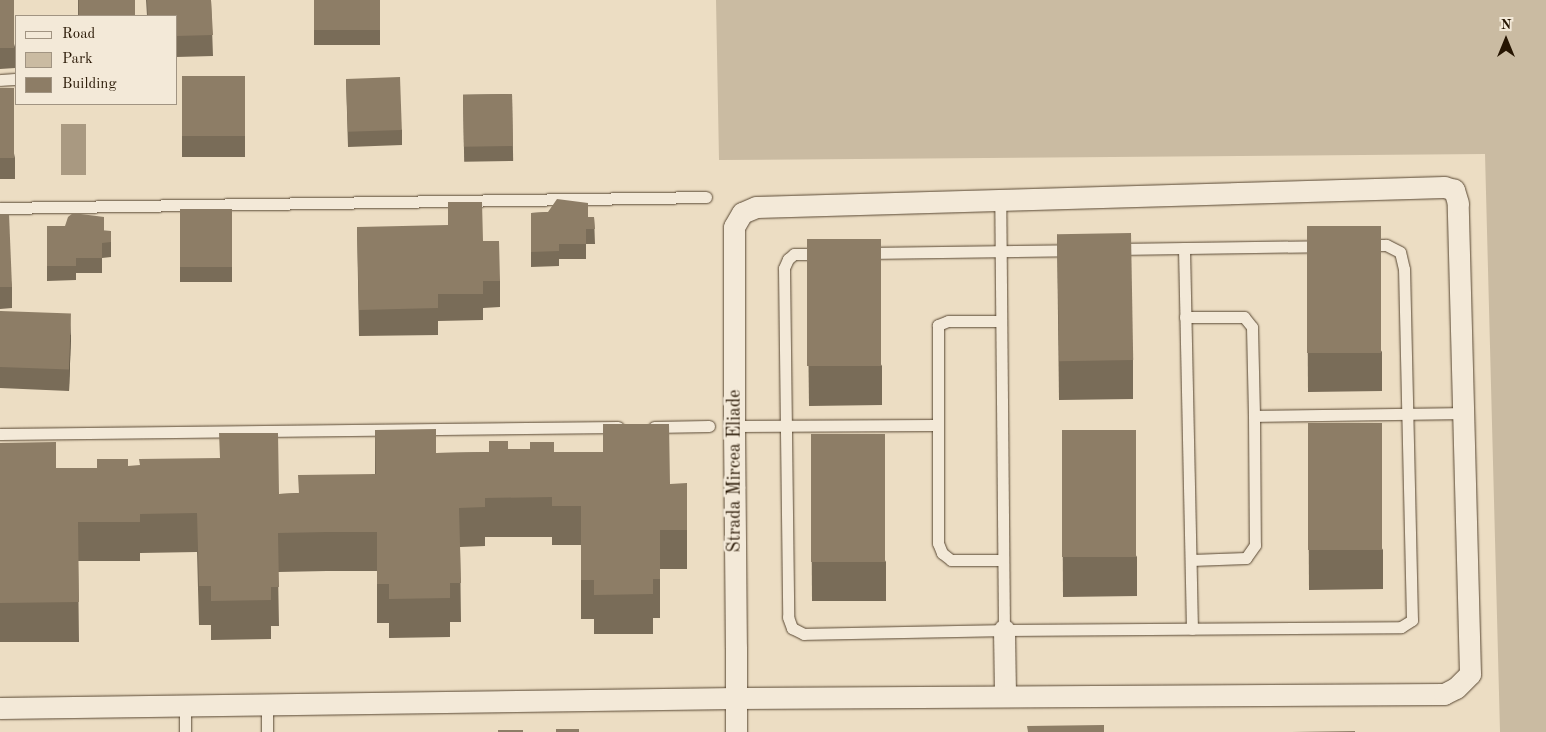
<!DOCTYPE html>
<style>
body{margin:0}
#map{position:relative;width:1546px;height:732px;overflow:hidden;background:#ecddc3;font-family:"Old Standard TT",serif}
div>[style]{position:absolute}
[style*='--x']{left:calc(var(--x)*1px);top:calc(var(--y)*1px);width:calc(var(--w)*1px);rotate:calc(var(--a)*1deg)}
.green>*{inset:0;background:#cabba2}
.water>*{inset:0;background:#a99981;transform-origin:0 0}
.roads{filter:drop-shadow(0 0 1px #584732) drop-shadow(0 0 1px #584732)}
.lane>*{height:11px;margin:-5.5px;padding:0 5.5px;transform-origin:5.5px;border-radius:5.5px;background:#f3e9d8}
.street>*{height:21px;margin:-10.5px;padding:0 10.5px;transform-origin:10.5px;border-radius:10.5px;background:#f3e9d8}
.wall>*{inset:0;background:#796c58;transform-origin:0 0}
.shaded-wall>*{inset:0;background:#635847}
.building>*{inset:0;background:#8d7d66;transform-origin:0 0}
span{translate:-50% -50%;white-space:nowrap;text-align:center;line-height:1.15;-webkit-text-stroke:5px #f3e9d8;paint-order:stroke}
.street-label{font-size:18px;color:#261502}
.legend{position:absolute;left:15px;top:15px;width:162px;height:90px;box-sizing:border-box;background:#f3e9d8;border:1px solid #a19482;margin:0;padding:6px 9px;list-style:none;font-size:15px;color:#261502}
.legend li{display:flex;align-items:center;gap:10px;height:25px}
.legend b{width:25px;border:1px solid #a19482}
.north{position:absolute;left:1481px;top:15px;width:50px;height:50px;-webkit-text-stroke:4px #f3e9d8;paint-order:stroke;rotate:0deg;font-size:14px;font-weight:700;line-height:20px;text-align:center;color:#261502}
.north::after{content:'';display:block;margin:auto;width:18px;height:22px;background:#261502;clip-path:polygon(50% 0,100% 100%,50% 72%,0 100%)}
</style>
<div id="map">
<div class="green">
<i style="clip-path:polygon(716px 0,1546px 0,1546px 732px,1500px 732px,1485px 154px,719px 160px)"></i>
</div>
<div class="water">
<i style="left:61px;top:124px;width:25px;height:51px"></i>
</div>
<div class="roads">
<div class="lane">
<i style="--x:0;--y:80;--w:16;--a:-4"></i>
<i style="--x:0;--y:208;--w:706;--a:-0.89"></i>
<i style="--x:1184;--y:248;--w:381;--a:88.8"></i>
<i style="--x:1117;--y:249;--w:204;--a:-0.8"></i>
<i style="--x:867;--y:253;--w:204;--a:-0.8"></i>
<i style="--x:821;--y:254;--w:27;--a:180"></i>
<i style="--x:794;--y:254;--w:8;--a:140"></i>
<i style="--x:788;--y:259;--w:10;--a:114"></i>
<i style="--x:784;--y:268;--w:349;--a:89.3"></i>
<i style="--x:788;--y:617;--w:12;--a:70"></i>
<i style="--x:792;--y:628;--w:13;--a:27"></i>
<i style="--x:804;--y:634;--w:200;--a:-1.1"></i>
<i style="--x:1004;--y:630;--w:429;--a:-90.5"></i>
<i style="--x:1185;--y:317;--w:59;--a:0"></i>
<i style="--x:1244;--y:317;--w:13;--a:51"></i>
<i style="--x:1252;--y:327;--w:89;--a:88.7"></i>
<i style="--x:1254;--y:416;--w:129;--a:89.6"></i>
<i style="--x:1255;--y:545;--w:16;--a:125"></i>
<i style="--x:1246;--y:558;--w:55;--a:177.9"></i>
<i style="--x:1001;--y:321;--w:53;--a:180"></i>
<i style="--x:948;--y:321;--w:11;--a:158"></i>
<i style="--x:938;--y:325;--w:218;--a:90"></i>
<i style="--x:938;--y:543;--w:11;--a:68"></i>
<i style="--x:942;--y:553;--w:11;--a:38"></i>
<i style="--x:951;--y:560;--w:52;--a:0"></i>
<i style="--x:1254;--y:416;--w:209;--a:-0.8"></i>
<i style="--x:734;--y:426;--w:203;--a:-0.3"></i>
<i style="--x:654;--y:427;--w:55;--a:-1"></i>
<i style="--x:0;--y:434;--w:618;--a:-0.65"></i>
<i style="--x:1004;--y:630;--w:397;--a:-0.4"></i>
<i style="--x:1401;--y:627;--w:13;--a:-32"></i>
<i style="--x:1412;--y:620;--w:351;--a:-91.3"></i>
<i style="--x:1404;--y:269;--w:17;--a:-103"></i>
<i style="--x:1400;--y:252;--w:16;--a:-153"></i>
<i style="--x:1386;--y:245;--w:19;--a:180"></i>
<i style="--x:267;--y:704;--w:28;--a:90"></i>
<i style="--x:185;--y:705;--w:27;--a:90"></i>
</div>
<div class="street">
<i style="--x:1004;--y:630;--w:65;--a:89.1"></i>
<i style="--x:0;--y:708;--w:736;--a:-0.78"></i>
<i style="--x:736;--y:698;--w:708;--a:-0.32"></i>
<i style="--x:1444;--y:694;--w:13;--a:-27"></i>
<i style="--x:1456;--y:688;--w:20;--a:-45"></i>
<i style="--x:1470;--y:674;--w:471;--a:-91.5"></i>
<i style="--x:1458;--y:203;--w:14;--a:-107"></i>
<i style="--x:1454;--y:190;--w:10;--a:-163"></i>
<i style="--x:1444;--y:187;--w:688;--a:178.33"></i>
<i style="--x:756;--y:207;--w:15;--a:157"></i>
<i style="--x:742;--y:213;--w:16;--a:120"></i>
<i style="--x:734;--y:227;--w:199;--a:90"></i>
<i style="--x:734;--y:426;--w:221;--a:89.5"></i>
<i style="--x:736;--y:647;--w:85;--a:90"></i>
</div>
</div>
<div class="wall">
<i style="clip-path:polygon(0 0,15px 47px,15px 68px,0 69px)"></i>
<i style="left:78px;top:0;width:57px;height:16px"></i>
<i style="clip-path:polygon(146px 0,211px 0,213px 56px,176px 57px,176px 16px,147px 16px)"></i>
<i style="left:314px;top:0;width:66px;height:45px"></i>
<i style="left:182px;top:76px;width:63px;height:81px"></i>
<i style="clip-path:polygon(346px 79px,402px 130px,402px 145px,348px 147px)"></i>
<i style="clip-path:polygon(0 88px,15px 158px,15px 179px,0 179px)"></i>
<i style="left:512px;top:94px;width:67px;height:49px;rotate:89deg"></i>
<i style="left:232px;top:209px;width:73px;height:52px;rotate:90deg"></i>
<i style="clip-path:polygon(548px 212px,588px 217px,594px 217px,595px 244px,586px 244px,586px 259px,559px 259px,559px 266px,531px 267px,531px 213px)"></i>
<i style="clip-path:polygon(0 214px,12px 287px,12px 308px,0 309px)"></i>
<i style="clip-path:polygon(47px 226px,111px 231px,111px 257px,102px 258px,102px 273px,76px 273px,76px 280px,47px 281px)"></i>
<i style="clip-path:polygon(1307px 226px,1382px 352px,1382px 391px,1308px 392px)"></i>
<i style="clip-path:polygon(357px 227px,483px 241px,500px 281px,500px 307px,483px 308px,483px 320px,438px 321px,438px 335px,359px 336px)"></i>
<i style="clip-path:polygon(1057px 234px,1133px 360px,1133px 399px,1059px 400px)"></i>
<i style="clip-path:polygon(807px 240px,882px 366px,882px 405px,809px 406px)"></i>
<i style="clip-path:polygon(0 311px,71px 335px,69px 391px,0 388px)"></i>
<i style="clip-path:polygon(1308px 424px,1383px 550px,1383px 589px,1309px 590px)"></i>
<i style="clip-path:polygon(375px 430px,436px 453px,489px 452px,508px 449px,554px 452px,670px 484px,687px 530px,687px 569px,660px 569px,660px 618px,653px 618px,653px 634px,594px 634px,594px 619px,581px 619px,581px 545px,552px 545px,552px 537px,485px 537px,485px 546px,460px 547px,461px 622px,450px 622px,450px 637px,389px 638px,389px 623px,377px 623px,377px 571px,327px 571px,278px 572px,279px 626px,271px 626px,271px 639px,211px 640px,211px 625px,199px 625px,197px 552px,140px 553px,140px 561px,78px 561px,79px 642px,0 642px,0 443px,56px 468px,97px 468px,128px 466px,279px 494px,298px 493px,375px 474px)"></i>
<i style="clip-path:polygon(1062px 431px,1137px 557px,1137px 596px,1063px 597px)"></i>
<i style="clip-path:polygon(811px 435px,886px 562px,886px 601px,812px 601px)"></i>
</div>
<div class="shaded-wall">
<i style="clip-path:polygon(71px 314px,71px 335px,69px 391px,69px 369px)"></i>
</div>
<div class="building">
<i style="left:0;top:0;width:14px;height:48px"></i>
<i style="left:79px;top:0;width:56px;height:16px"></i>
<i style="clip-path:polygon(147px 0,211px 0,213px 35px,176px 36px,176px 16px,148px 16px)"></i>
<i style="left:314px;top:0;width:66px;height:30px"></i>
<i style="left:182px;top:76px;width:63px;height:60px"></i>
<i style="left:400px;top:77px;width:53px;height:54px;rotate:88deg"></i>
<i style="left:0;top:88px;width:14px;height:70px"></i>
<i style="left:512px;top:94px;width:52px;height:49px;rotate:89deg"></i>
<i style="clip-path:polygon(557px 199px,588px 203px,588px 217px,594px 217px,595px 229px,586px 229px,586px 244px,559px 244px,559px 251px,531px 252px,531px 213px,548px 212px)"></i>
<i style="clip-path:polygon(448px 202px,482px 202px,483px 241px,499px 241px,500px 281px,483px 281px,483px 294px,438px 294px,438px 308px,359px 310px,357px 227px,448px 225px)"></i>
<i style="left:232px;top:209px;width:58px;height:52px;rotate:90deg"></i>
<i style="clip-path:polygon(73px 213px,104px 217px,104px 231px,111px 231px,111px 242px,102px 243px,102px 258px,76px 258px,76px 266px,47px 266px,47px 226px,65px 226px,68px 217px)"></i>
<i style="clip-path:polygon(0 214px,9px 214px,12px 287px,0 287px)"></i>
<i style="left:1307px;top:226px;width:74px;height:127px"></i>
<i style="left:1131px;top:233px;width:127px;height:74px;rotate:89deg"></i>
<i style="left:881px;top:239px;width:127px;height:74px;rotate:90deg"></i>
<i style="left:0;top:311px;width:71px;height:56px;rotate:2deg"></i>
<i style="left:1382px;top:423px;width:127px;height:74px;rotate:90deg"></i>
<i style="clip-path:polygon(603px 424px,669px 424px,670px 484px,687px 483px,687px 530px,660px 530px,660px 579px,653px 579px,653px 594px,594px 595px,594px 580px,581px 580px,581px 506px,552px 506px,552px 497px,485px 498px,485px 507px,459px 508px,461px 583px,450px 583px,450px 598px,389px 599px,389px 584px,377px 584px,377px 532px,327px 532px,278px 533px,279px 587px,271px 587px,271px 600px,211px 601px,211px 586px,199px 586px,197px 513px,140px 514px,140px 522px,78px 522px,79px 602px,0 603px,0 443px,56px 442px,56px 468px,97px 468px,97px 459px,128px 459px,128px 466px,140px 465px,139px 459px,220px 458px,219px 433px,278px 433px,279px 494px,299px 493px,298px 475px,376px 474px,375px 430px,436px 429px,436px 453px,489px 452px,489px 441px,508px 441px,508px 449px,530px 449px,530px 442px,554px 442px,554px 452px,603px 452px)"></i>
<i style="left:1136px;top:430px;width:127px;height:74px;rotate:90deg"></i>
<i style="left:885px;top:434px;width:128px;height:74px;rotate:90deg"></i>
<i style="clip-path:polygon(1104px 725px,1104px 732px,1028px 732px,1027px 726px)"></i>
<i style="left:556px;top:729px;width:23px;height:3px"></i>
<i style="left:498px;top:730px;width:25px;height:2px"></i>
<i style="clip-path:polygon(1355px 731px,1355px 732px,1292px 732px)"></i>
</div>
<div class="street-label">
<span style="left:735px;top:471px;rotate:-90deg">Strada Mircea Eliade</span>
</div>
<ul class="legend">
<li><b style="height:6px;background:#f3e9d8"></b>Road</li>
<li><b style="height:14px;background:#cabba2"></b>Park</li>
<li><b style="height:14px;background:#8d7d66"></b>Building</li>
</ul>
<div class="north">N</div>
</div>
